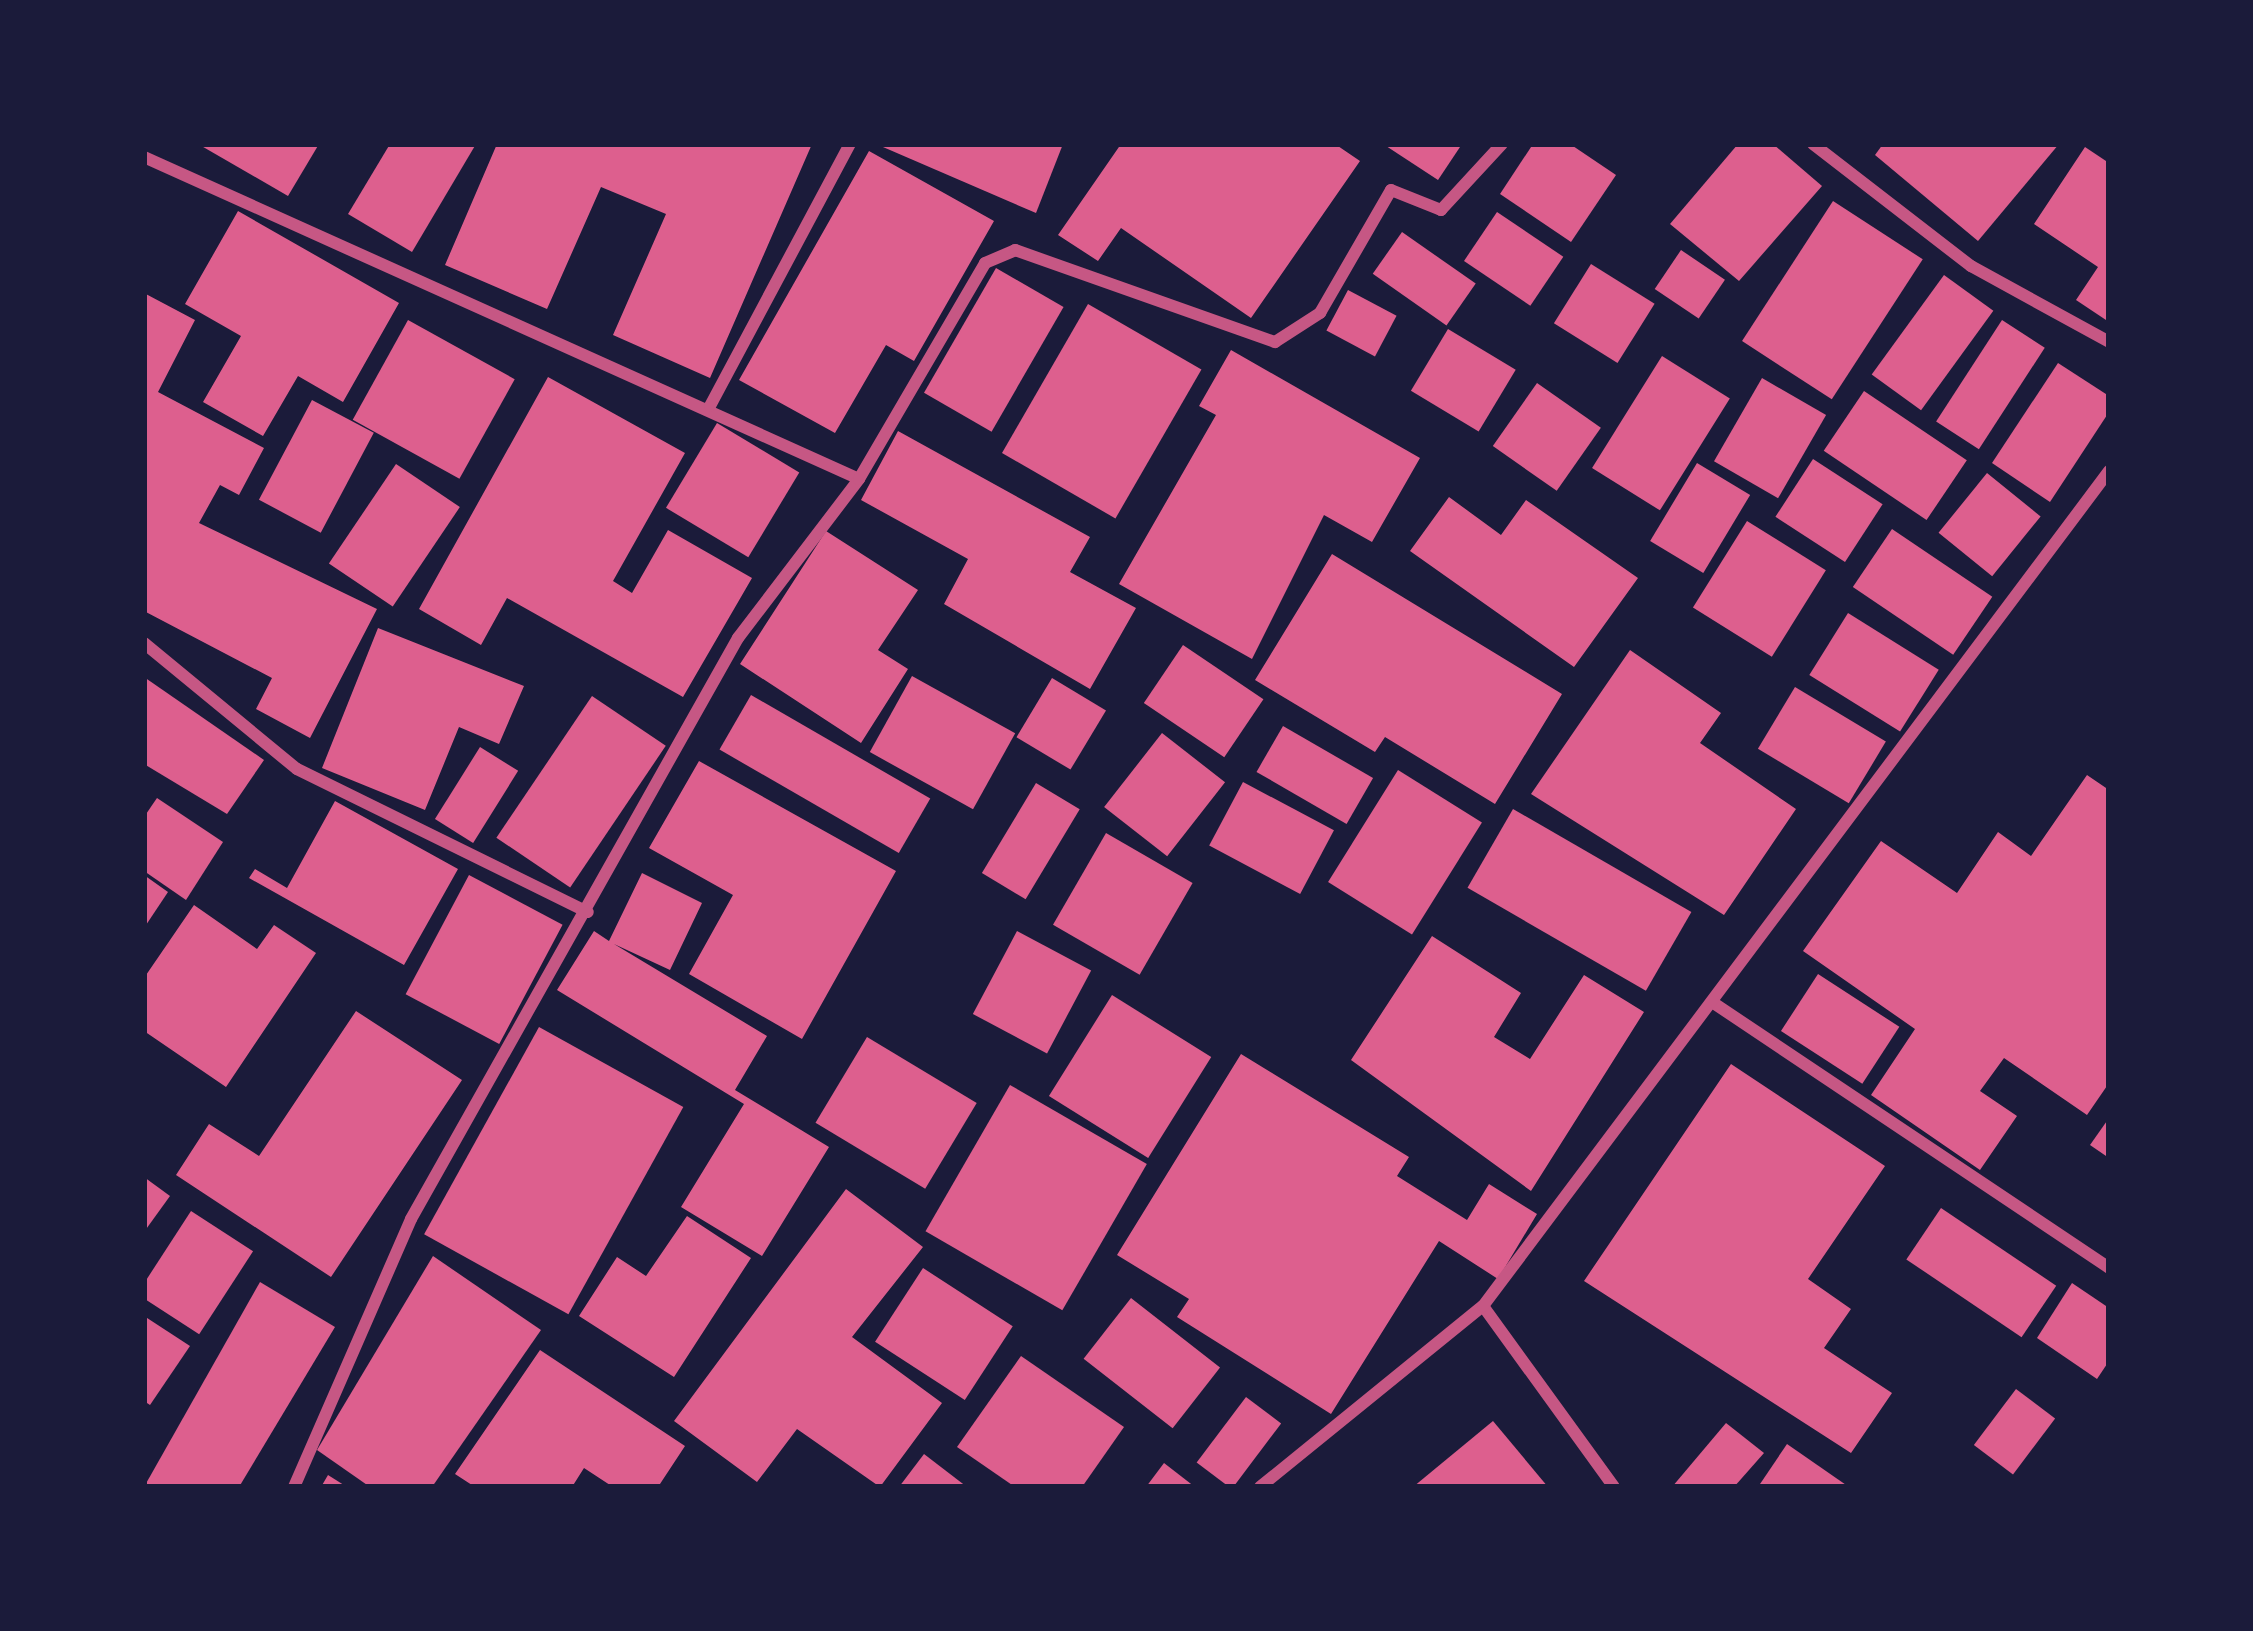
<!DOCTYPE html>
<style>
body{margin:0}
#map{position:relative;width:2253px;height:1631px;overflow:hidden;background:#1b1b3a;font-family:"Sofia Sans Condensed",sans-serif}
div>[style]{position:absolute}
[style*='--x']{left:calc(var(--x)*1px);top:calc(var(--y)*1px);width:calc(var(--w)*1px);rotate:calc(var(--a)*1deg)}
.building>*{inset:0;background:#dd5f8e;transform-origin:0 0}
.minor>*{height:12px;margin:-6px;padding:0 6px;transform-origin:6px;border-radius:6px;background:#c65784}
span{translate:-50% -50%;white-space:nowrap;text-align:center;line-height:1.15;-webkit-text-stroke:12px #1b1b3a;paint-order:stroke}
.frame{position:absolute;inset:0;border:147px solid #1b1b3a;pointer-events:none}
</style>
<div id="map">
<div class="building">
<i style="clip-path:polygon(198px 144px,319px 144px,288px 196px)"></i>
<i style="clip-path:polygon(390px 144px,476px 144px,412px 252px,348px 214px)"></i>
<i style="clip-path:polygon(497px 144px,812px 144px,710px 378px,613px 335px,666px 214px,601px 187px,547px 309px,445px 265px)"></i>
<i style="clip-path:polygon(876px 144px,1063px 144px,1036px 213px)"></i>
<i style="clip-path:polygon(1121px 144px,1335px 144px,1360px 161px,1251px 318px,1121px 228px,1098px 261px,1058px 235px)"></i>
<i style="clip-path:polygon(1383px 144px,1462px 144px,1438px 180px)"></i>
<i style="clip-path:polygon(1533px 144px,1570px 144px,1616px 175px,1571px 242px,1500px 194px)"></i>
<i style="clip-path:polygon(1738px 144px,1773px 144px,1822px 186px,1739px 281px,1670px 224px)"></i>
<i style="clip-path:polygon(1883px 144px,2059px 144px,1978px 241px,1875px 155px)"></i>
<i style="clip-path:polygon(2085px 147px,2109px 163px,2109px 322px,2076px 300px,2098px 267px,2034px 224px)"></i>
<i style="clip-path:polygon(869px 151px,994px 221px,914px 361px,886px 345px,835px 433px,739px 380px)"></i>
<i style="left:1833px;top:201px;width:107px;height:167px;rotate:33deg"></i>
<i style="clip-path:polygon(238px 211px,399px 303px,343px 402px,298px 376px,263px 436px,203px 402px,241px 336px,185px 304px)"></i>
<i style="left:1497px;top:212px;width:80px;height:59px;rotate:34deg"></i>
<i style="left:1402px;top:232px;width:90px;height:51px;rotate:35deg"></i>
<i style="left:1681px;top:250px;width:53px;height:47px;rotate:34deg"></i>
<i style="left:1591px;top:264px;width:75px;height:70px;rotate:32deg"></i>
<i style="left:996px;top:268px;width:78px;height:144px;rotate:30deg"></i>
<i style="left:1944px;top:275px;width:61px;height:123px;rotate:36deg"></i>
<i style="left:1348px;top:290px;width:55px;height:46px;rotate:28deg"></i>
<i style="clip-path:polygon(144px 293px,195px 320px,158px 392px,264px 448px,239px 495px,220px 485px,199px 523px,377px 609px,310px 738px,256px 709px,272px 678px,144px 611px)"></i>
<i style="left:1088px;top:304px;width:131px;height:172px;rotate:30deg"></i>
<i style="left:408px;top:320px;width:122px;height:114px;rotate:29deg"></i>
<i style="left:2002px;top:320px;width:51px;height:121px;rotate:33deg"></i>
<i style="left:1448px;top:329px;width:79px;height:72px;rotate:31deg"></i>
<i style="clip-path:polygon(1231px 350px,1420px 458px,1372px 542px,1324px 515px,1252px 659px,1119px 584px,1216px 415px,1199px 406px)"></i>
<i style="left:1662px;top:356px;width:80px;height:132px;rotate:32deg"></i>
<i style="clip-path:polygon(2058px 363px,2109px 396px,2109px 412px,2050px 502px,1992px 463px)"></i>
<i style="clip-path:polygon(548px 377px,685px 453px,613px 581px,632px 593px,668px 530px,752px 578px,683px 697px,507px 598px,481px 645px,419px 609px)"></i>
<i style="left:1762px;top:378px;width:74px;height:96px;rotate:30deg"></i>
<i style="left:1537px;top:383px;width:78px;height:77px;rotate:35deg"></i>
<i style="left:1864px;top:391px;width:124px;height:72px;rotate:34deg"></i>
<i style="left:312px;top:400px;width:70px;height:113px;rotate:28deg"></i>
<i style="left:717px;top:423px;width:96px;height:99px;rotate:31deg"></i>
<i style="clip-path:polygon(898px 431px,1090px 537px,1070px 572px,1136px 608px,1090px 689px,944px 604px,968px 559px,861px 500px)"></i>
<i style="left:1813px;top:459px;width:83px;height:69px;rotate:33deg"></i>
<i style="left:1697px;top:463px;width:62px;height:91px;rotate:31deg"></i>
<i style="left:396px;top:464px;width:77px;height:120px;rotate:34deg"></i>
<i style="left:1987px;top:473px;width:69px;height:77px;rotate:39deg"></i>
<i style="clip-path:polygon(1449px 497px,1501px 535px,1526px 500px,1638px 578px,1574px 667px,1410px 551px)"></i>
<i style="left:1747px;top:521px;width:93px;height:102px;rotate:32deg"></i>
<i style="left:1892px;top:529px;width:121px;height:70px;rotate:34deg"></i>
<i style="clip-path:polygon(826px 531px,918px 590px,878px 650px,908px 669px,861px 743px,740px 664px)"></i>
<i style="clip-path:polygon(1332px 554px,1562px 694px,1495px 804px,1385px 737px,1375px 752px,1255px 680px)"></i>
<i style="left:1848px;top:613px;width:107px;height:73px;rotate:32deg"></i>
<i style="clip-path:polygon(378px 628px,524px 686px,499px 744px,459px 727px,425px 810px,322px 768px)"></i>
<i style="left:1183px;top:645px;width:97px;height:70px;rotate:34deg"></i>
<i style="clip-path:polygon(1630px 650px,1721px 713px,1700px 743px,1796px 809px,1724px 915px,1531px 794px)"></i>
<i style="left:912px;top:676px;width:118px;height:87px;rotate:29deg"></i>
<i style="clip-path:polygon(144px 677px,264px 760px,227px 814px,144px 764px)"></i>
<i style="left:1052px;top:678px;width:63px;height:69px;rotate:31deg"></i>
<i style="left:1795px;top:687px;width:106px;height:72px;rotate:31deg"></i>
<i style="left:751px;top:695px;width:207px;height:63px;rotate:30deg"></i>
<i style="left:592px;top:696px;width:89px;height:171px;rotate:34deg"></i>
<i style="left:1283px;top:726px;width:104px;height:53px;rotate:30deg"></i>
<i style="left:1162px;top:733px;width:80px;height:94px;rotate:38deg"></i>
<i style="left:480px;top:747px;width:45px;height:85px;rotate:32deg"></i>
<i style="clip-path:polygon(699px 761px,896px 871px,802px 1039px,689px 974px,733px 895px,649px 848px)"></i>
<i style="left:1398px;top:770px;width:99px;height:132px;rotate:32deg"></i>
<i style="clip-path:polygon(2087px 775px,2109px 790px,2109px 1083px,2087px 1115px,2004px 1058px,1980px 1091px,2017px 1116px,1980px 1170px,1871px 1095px,1915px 1029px,1803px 951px,1881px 841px,1957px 893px,1998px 832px,2031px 856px)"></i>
<i style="left:1243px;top:782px;width:103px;height:72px;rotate:28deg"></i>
<i style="left:1036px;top:783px;width:51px;height:105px;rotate:31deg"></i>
<i style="clip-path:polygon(157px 798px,223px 842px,186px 900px,144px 871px,144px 817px)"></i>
<i style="clip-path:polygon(335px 801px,458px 869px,404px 965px,249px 878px,255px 869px,287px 888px)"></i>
<i style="left:1513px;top:809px;width:206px;height:91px;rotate:30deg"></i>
<i style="left:1106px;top:833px;width:100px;height:106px;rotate:30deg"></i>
<i style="clip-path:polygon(642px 873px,702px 903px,670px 970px,614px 944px,767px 1036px,735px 1090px,829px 1147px,762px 1256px,681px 1207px,744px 1104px,557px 990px,594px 931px,609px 941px)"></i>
<i style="clip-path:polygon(144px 875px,168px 892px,144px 928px)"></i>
<i style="left:469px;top:875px;width:106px;height:135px;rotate:28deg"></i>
<i style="clip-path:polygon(194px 905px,257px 949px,274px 925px,316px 953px,226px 1087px,144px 1031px,144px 978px)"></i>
<i style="left:1017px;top:931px;width:84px;height:94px;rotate:28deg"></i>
<i style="clip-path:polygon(1432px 936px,1521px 993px,1494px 1037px,1530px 1059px,1584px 975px,1644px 1012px,1531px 1191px,1351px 1060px)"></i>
<i style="left:1818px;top:974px;width:97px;height:68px;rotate:33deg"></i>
<i style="left:1112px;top:995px;width:117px;height:119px;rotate:32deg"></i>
<i style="clip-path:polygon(356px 1011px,462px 1080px,331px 1277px,176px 1175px,209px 1124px,259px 1156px)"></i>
<i style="left:539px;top:1027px;width:165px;height:237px;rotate:29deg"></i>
<i style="left:867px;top:1037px;width:128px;height:100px;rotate:31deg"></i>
<i style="clip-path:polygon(1241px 1054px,1409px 1157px,1397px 1176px,1467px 1220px,1489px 1184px,1537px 1214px,1498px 1279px,1439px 1241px,1331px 1414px,1177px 1317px,1189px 1299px,1117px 1255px)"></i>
<i style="clip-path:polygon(1731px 1064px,1885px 1166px,1808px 1279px,1851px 1309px,1824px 1348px,1892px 1393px,1851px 1453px,1584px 1281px)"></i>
<i style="left:1010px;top:1085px;width:158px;height:169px;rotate:30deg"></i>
<i style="clip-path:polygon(2109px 1118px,2109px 1158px,2090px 1145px)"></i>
<i style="clip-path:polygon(144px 1177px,170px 1196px,144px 1232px)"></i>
<i style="clip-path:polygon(846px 1189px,923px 1247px,852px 1337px,942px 1403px,880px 1487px,797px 1429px,757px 1482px,674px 1421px)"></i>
<i style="left:1941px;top:1208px;width:139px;height:62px;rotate:34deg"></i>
<i style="left:191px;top:1211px;width:74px;height:99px;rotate:33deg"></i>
<i style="clip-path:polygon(687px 1216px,751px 1258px,674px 1377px,579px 1316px,617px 1257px,646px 1276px)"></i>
<i style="clip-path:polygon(433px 1256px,541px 1330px,432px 1487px,370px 1487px,317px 1450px)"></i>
<i style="left:923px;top:1268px;width:107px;height:88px;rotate:33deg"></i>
<i style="clip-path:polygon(260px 1282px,335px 1327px,239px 1487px,144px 1487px)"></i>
<i style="clip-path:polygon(2072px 1283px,2109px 1308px,2109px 1361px,2097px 1379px,2037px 1338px)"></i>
<i style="left:1131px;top:1298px;width:113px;height:77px;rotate:38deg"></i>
<i style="clip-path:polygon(144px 1316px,190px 1346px,150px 1405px,144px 1401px)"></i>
<i style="clip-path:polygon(540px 1350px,685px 1446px,658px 1487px,613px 1487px,584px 1468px,572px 1487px,475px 1487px,455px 1474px)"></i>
<i style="clip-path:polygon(1021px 1356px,1124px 1427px,1082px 1487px,1015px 1487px,957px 1447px)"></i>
<i style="left:2016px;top:1389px;width:49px;height:70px;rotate:37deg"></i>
<i style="left:1246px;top:1397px;width:44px;height:82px;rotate:37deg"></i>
<i style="clip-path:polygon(1493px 1421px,1548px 1487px,1413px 1487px)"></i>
<i style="clip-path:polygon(1726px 1423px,1764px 1453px,1734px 1487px,1672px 1487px)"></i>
<i style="clip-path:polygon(1787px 1444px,1849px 1487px,1758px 1487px)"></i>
<i style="clip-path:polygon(924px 1454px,967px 1487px,899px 1487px)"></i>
<i style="clip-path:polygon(1164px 1463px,1195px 1487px,1146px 1487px)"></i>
<i style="clip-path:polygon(328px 1475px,347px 1487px,321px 1487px)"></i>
</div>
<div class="minor">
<i style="--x:1813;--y:144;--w:200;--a:37.7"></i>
<i style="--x:1971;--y:266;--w:158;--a:28.8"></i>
<i style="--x:144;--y:157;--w:784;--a:24.24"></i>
<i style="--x:710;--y:406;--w:297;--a:-61.9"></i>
<i style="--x:144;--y:643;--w:198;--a:39.5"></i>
<i style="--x:297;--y:769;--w:324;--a:26.2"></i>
<i style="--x:1715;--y:1004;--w:474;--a:33.8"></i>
<i style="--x:1483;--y:1306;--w:223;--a:54.1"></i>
<i style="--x:294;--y:1487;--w:292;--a:-66.4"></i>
<i style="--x:411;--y:1219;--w:667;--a:-60.63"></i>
<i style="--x:738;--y:638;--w:200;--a:-52.7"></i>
<i style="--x:859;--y:479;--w:250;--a:-59.7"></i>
<i style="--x:985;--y:263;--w:33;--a:-23"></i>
<i style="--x:1015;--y:250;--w:276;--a:19.5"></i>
<i style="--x:1275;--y:342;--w:54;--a:-32.8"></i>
<i style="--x:1320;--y:313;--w:142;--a:-60"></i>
<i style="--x:1391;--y:190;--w:54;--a:21.8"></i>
<i style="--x:1441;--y:210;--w:90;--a:-47.3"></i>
<i style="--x:1260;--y:1487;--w:287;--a:-39.1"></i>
<i style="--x:1483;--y:1306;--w:1044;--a:-53.14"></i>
</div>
<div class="frame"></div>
</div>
